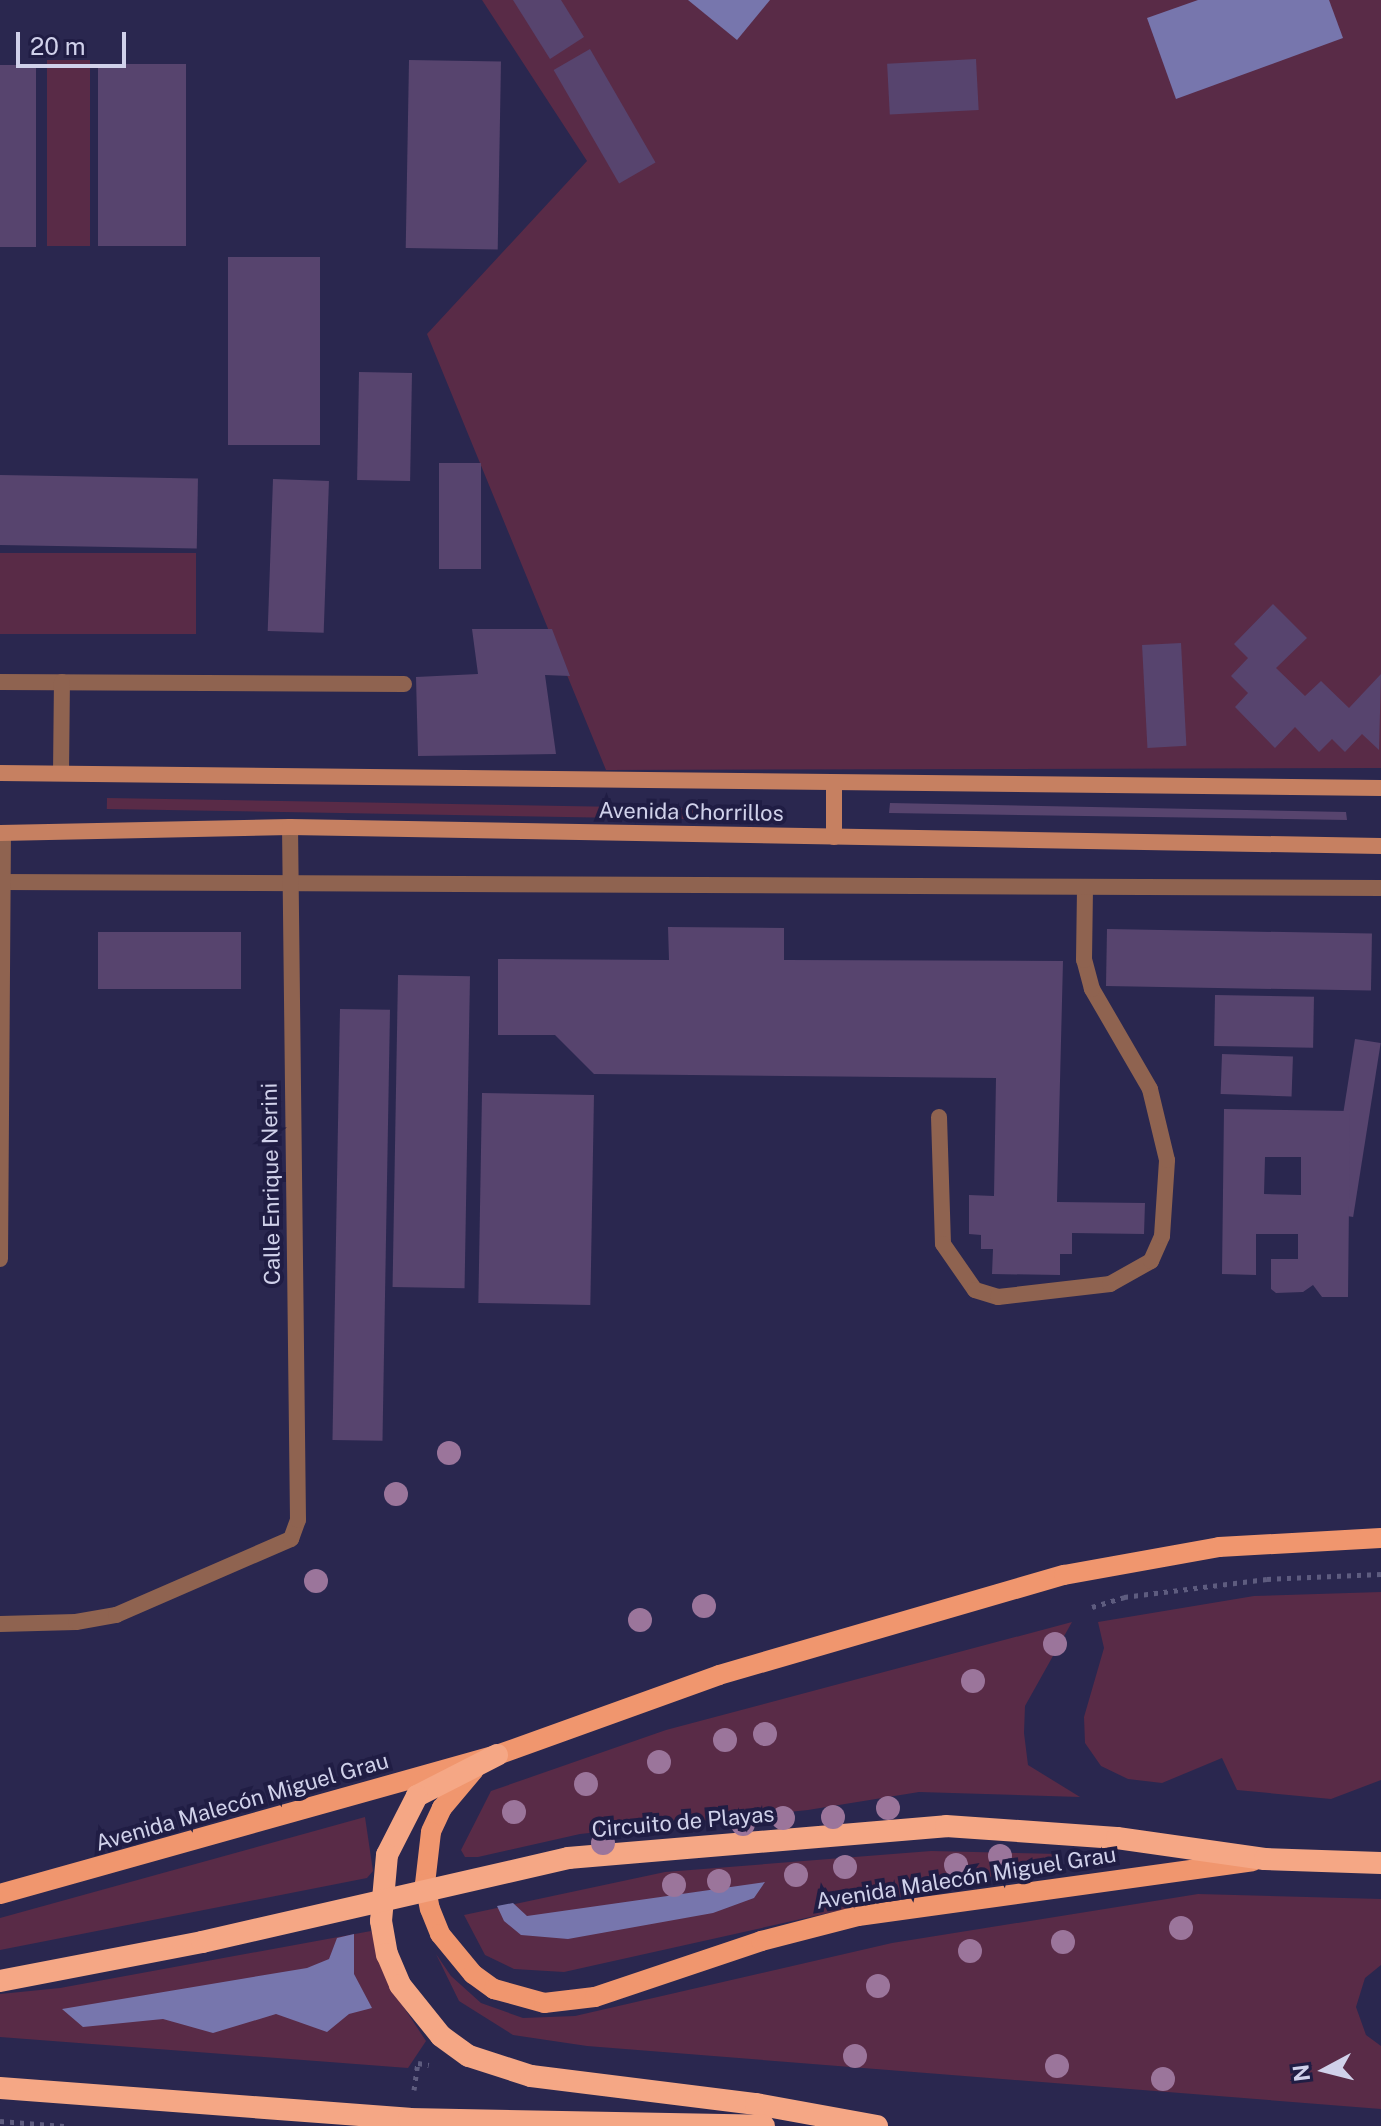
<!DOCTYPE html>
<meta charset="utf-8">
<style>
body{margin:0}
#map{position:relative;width:1381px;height:2126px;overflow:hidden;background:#2a274f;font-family:"Public Sans",sans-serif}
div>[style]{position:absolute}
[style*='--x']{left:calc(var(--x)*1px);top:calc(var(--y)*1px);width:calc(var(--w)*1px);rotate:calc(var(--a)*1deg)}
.green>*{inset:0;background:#592b47;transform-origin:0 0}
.water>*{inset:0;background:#7776ad}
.building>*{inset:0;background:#57446e;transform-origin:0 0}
.path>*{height:5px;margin-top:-2.5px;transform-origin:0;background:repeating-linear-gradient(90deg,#5e5c7f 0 4px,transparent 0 10px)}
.service>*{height:16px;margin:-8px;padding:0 8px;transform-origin:8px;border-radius:8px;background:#8f6350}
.minor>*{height:16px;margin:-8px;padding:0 8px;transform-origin:8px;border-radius:8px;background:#8f6350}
.secondary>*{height:16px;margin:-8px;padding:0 8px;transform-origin:8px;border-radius:8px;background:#c68061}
.primary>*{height:20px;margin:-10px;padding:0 10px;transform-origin:10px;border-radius:10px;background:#f0966e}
.trunk>*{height:22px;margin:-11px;padding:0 11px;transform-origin:11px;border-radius:11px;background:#f5a785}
.trunk-bridge>*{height:22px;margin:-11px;padding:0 11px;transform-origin:11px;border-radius:11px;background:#f5a785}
.trees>*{width:24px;height:24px;margin:-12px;border-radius:50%;background:#9b759b}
span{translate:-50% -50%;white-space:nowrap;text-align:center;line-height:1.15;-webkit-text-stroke:8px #201d44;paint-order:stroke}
.street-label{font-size:22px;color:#d0d1ea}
.north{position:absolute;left:1285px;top:2030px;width:80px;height:80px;-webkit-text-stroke:6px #201d44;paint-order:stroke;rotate:263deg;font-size:22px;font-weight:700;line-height:32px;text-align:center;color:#d0d1ea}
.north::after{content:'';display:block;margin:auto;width:28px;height:36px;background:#d0d1ea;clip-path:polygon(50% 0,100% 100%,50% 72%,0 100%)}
.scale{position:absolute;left:16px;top:32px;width:110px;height:36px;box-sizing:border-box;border:4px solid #d0d1ea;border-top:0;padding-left:10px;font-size:24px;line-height:28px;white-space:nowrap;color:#d0d1ea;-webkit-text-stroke:6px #201d44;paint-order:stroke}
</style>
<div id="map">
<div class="green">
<i style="clip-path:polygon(482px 0,1381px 0,1381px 768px,606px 770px,427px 334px,587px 161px)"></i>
<i style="left:47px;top:60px;width:43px;height:186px"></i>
<i style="left:0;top:553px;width:196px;height:81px"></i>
<i style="left:107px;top:798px;width:668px;height:11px;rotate:1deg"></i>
<i style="clip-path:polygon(1381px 1592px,1381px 1780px,1331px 1799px,1237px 1790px,1222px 1758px,1162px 1783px,1128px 1779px,1101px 1766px,1085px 1743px,1084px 1717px,1104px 1648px,1098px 1622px,1254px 1596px)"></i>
<i style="clip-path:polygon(1072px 1622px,1025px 1706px,1024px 1733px,1028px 1765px,1080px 1797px,919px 1792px,808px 1810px,580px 1834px,478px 1857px,465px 1857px,461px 1850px,491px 1791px,666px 1730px)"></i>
<i style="clip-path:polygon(365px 1817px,373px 1871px,367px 1878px,0 1950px,0 1918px)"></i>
<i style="clip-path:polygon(931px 1851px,1059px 1854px,1044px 1865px,564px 1972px,514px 1969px,485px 1955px,464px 1915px,665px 1872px)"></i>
<i style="clip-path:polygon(1198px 1894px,1381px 1899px,1381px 1965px,1365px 1978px,1356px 2007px,1366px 2035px,1381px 2046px,1381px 2109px,587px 2046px,513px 2035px,459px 2001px,436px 1954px,451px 1976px,481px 2003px,523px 2018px,575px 2016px,892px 1943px)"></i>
<i style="clip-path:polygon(371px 1931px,393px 1991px,426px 2041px,408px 2068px,0 2037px,0 1994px,60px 1988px)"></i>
</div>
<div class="water">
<i style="clip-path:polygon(688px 0,770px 0,737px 40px)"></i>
<i style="clip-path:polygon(1198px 0,1329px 0,1343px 38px,1176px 99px,1147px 18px)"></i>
<i style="clip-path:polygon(765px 1882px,754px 1898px,713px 1913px,568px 1939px,521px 1935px,504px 1921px,497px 1906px,513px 1903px,527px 1916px)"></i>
<i style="clip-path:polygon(354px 1934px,354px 1974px,372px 2008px,349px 2014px,327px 2032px,276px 2014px,213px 2033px,163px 2019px,83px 2027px,62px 2009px,307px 1968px,329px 1959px,337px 1938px)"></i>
</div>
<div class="building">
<i style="clip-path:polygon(513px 0,561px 0,584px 37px,550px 59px)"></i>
<i style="left:590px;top:49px;width:131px;height:42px;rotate:60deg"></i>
<i style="left:976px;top:59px;width:51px;height:89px;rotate:87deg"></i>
<i style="left:409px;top:60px;width:92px;height:188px;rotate:1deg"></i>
<i style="left:98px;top:64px;width:88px;height:182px"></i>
<i style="left:0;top:65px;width:36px;height:182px"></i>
<i style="left:228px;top:257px;width:92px;height:188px"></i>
<i style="left:359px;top:372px;width:53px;height:108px;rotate:1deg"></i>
<i style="left:439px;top:463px;width:42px;height:106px"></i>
<i style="left:0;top:475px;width:198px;height:70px;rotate:1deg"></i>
<i style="left:273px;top:479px;width:56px;height:152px;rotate:2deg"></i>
<i style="clip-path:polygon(1273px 604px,1307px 638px,1276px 668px,1305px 696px,1321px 681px,1349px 708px,1381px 674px,1379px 750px,1362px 734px,1345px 752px,1332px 739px,1319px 752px,1295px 727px,1275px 748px,1235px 707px,1248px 693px,1231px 676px,1248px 658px,1234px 644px)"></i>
<i style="clip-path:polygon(472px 629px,552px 629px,570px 676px,545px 675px,556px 754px,418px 756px,416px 677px,478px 674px)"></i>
<i style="left:1181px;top:643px;width:103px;height:39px;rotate:87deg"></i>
<i style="clip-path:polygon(890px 803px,1346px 812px,1347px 820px,889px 813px)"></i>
<i style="clip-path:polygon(668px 927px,784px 928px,784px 960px,1063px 961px,1057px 1202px,1145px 1203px,1144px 1234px,1072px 1233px,1072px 1254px,1060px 1254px,1060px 1275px,992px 1274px,993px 1249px,981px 1249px,981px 1235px,969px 1234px,969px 1195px,994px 1196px,996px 1078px,594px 1074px,555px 1035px,498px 1035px,498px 959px,669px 960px)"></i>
<i style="left:1107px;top:929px;width:265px;height:57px;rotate:1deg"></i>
<i style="left:98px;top:932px;width:143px;height:57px"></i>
<i style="left:398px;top:975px;width:72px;height:312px;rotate:1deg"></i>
<i style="left:1215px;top:995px;width:99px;height:51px;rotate:1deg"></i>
<i style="left:340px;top:1009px;width:50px;height:431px;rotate:1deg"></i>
<i style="left:1355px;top:1039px;width:26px;height:176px;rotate:9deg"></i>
<i style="left:1222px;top:1054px;width:71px;height:40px;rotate:2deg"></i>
<i style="left:482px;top:1093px;width:112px;height:210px;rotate:1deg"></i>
<i style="clip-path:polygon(evenodd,1224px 1109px,1350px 1111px,1348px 1297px,1322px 1297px,1313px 1285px,1303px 1292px,1276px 1293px,1271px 1289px,1271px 1259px,1298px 1259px,1298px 1234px,1256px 1234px,1256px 1275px,1222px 1274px,1224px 1109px,1265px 1157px,1301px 1157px,1301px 1195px,1264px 1194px,1265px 1157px)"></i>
</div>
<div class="path">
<i style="--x:1092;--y:1607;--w:34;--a:-17"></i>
<i style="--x:1124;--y:1597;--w:144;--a:-7.2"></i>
<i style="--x:1267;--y:1579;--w:114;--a:-2.5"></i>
<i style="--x:414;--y:2090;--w:27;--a:-82"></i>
<i style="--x:418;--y:2063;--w:11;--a:10"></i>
<i style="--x:0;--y:2121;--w:64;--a:4.5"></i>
</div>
<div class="service">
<i style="--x:0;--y:682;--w:404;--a:0.3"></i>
<i style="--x:61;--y:773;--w:91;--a:-89.4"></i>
<i style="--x:939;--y:1117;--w:127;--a:88.2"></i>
<i style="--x:943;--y:1244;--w:56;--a:55.2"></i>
<i style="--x:975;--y:1290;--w:24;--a:17"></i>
<i style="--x:998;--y:1297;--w:113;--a:-6.6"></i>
<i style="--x:1110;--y:1284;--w:47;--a:-29.3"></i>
<i style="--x:1151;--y:1261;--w:27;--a:-66"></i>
<i style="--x:1162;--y:1236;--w:76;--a:-86.2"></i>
<i style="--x:1167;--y:1160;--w:73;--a:-103.5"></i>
<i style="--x:1150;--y:1089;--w:116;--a:-120.1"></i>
<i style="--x:1092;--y:989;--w:30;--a:-105"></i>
<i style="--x:1084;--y:960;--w:72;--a:-89.2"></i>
</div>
<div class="minor">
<i style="--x:0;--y:882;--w:1381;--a:0.25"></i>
<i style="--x:0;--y:1259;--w:426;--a:-89.6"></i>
<i style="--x:0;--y:1624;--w:76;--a:-1.5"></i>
<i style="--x:76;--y:1622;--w:41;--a:-9.9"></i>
<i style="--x:116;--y:1615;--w:191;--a:-23.5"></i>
<i style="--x:291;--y:1539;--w:20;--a:-70"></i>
<i style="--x:298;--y:1520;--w:693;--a:-90.66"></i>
</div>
<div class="secondary">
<i style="--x:0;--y:773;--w:1381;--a:0.62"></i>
<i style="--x:0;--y:833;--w:290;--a:-1.2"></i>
<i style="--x:290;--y:827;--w:1091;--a:1"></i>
<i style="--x:834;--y:837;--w:54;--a:-90"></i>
</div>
<div class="primary">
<i style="--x:474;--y:1770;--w:50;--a:130.1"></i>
<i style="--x:442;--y:1808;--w:26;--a:115"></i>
<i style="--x:431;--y:1832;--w:52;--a:96.6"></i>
<i style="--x:425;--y:1884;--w:25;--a:79"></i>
<i style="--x:430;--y:1909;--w:27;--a:68"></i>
<i style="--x:440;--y:1934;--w:52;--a:50.5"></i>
<i style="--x:473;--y:1974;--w:26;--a:36"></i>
<i style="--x:494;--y:1989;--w:52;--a:15.6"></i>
<i style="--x:544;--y:2003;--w:51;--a:-6.7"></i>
<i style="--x:595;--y:1997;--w:175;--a:-18.6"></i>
<i style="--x:761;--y:1941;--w:100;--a:-14.5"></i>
<i style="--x:858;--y:1916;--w:398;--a:-7.9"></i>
<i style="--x:0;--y:1894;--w:516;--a:-15.63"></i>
<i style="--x:497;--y:1755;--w:236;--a:-19.8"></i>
<i style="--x:719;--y:1675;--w:359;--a:-16.2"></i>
<i style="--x:1064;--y:1575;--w:158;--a:-10.2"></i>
<i style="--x:1219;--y:1547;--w:162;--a:-3.2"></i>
</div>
<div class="trunk">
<i style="--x:497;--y:1755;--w:90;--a:152.9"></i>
<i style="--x:417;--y:1796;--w:66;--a:117"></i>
<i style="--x:387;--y:1855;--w:66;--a:95.2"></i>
<i style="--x:381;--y:1921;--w:34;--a:80"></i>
<i style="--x:387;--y:1954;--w:34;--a:67"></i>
<i style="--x:400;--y:1985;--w:65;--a:51.2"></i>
<i style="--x:441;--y:2036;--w:34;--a:36"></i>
<i style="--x:469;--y:2056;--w:65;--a:17.9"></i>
<i style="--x:531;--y:2076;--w:227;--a:7.1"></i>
<i style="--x:756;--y:2104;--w:123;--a:10.3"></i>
<i style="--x:568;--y:1858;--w:379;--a:-4.8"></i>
<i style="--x:946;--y:1826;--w:171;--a:4"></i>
<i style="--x:1117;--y:1838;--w:149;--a:8.1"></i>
<i style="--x:1265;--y:1859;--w:116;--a:2"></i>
<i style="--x:0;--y:1981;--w:206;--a:-10.9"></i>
<i style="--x:0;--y:2088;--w:410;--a:4.3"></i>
<i style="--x:409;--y:2119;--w:355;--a:1.1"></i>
</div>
<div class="trunk-bridge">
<i style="--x:202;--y:1942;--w:376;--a:-12.9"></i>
</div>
<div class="trees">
<i style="left:449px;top:1453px"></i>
<i style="left:396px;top:1494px"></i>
<i style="left:316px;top:1581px"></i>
<i style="left:704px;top:1606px"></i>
<i style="left:640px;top:1620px"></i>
<i style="left:1055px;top:1644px"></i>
<i style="left:973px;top:1681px"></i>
<i style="left:765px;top:1734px"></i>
<i style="left:725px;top:1740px"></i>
<i style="left:659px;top:1762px"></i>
<i style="left:586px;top:1784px"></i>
<i style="left:888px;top:1808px"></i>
<i style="left:514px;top:1812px"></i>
<i style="left:833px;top:1817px"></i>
<i style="left:783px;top:1818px"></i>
<i style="left:743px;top:1824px"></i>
<i style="left:603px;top:1843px"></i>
<i style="left:1000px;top:1856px"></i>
<i style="left:956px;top:1865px"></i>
<i style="left:845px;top:1867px"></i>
<i style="left:796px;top:1875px"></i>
<i style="left:719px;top:1881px"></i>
<i style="left:674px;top:1885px"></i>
<i style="left:1181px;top:1928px"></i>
<i style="left:1063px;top:1942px"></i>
<i style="left:970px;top:1951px"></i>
<i style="left:878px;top:1986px"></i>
<i style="left:855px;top:2056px"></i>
<i style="left:1057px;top:2066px"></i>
<i style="left:1163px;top:2079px"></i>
</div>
<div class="street-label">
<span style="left:691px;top:812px;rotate:1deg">Avenida Chorrillos</span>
<span style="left:271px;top:1184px;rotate:-91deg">Calle Enrique Nerini</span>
<span style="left:242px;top:1802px;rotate:-16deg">Avenida Malecón Miguel Grau</span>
<span style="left:683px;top:1822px;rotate:-5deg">Circuito de Playas</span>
<span style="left:966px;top:1878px;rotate:-9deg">Avenida Malecón Miguel Grau</span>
</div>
<div class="north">N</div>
<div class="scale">20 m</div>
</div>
